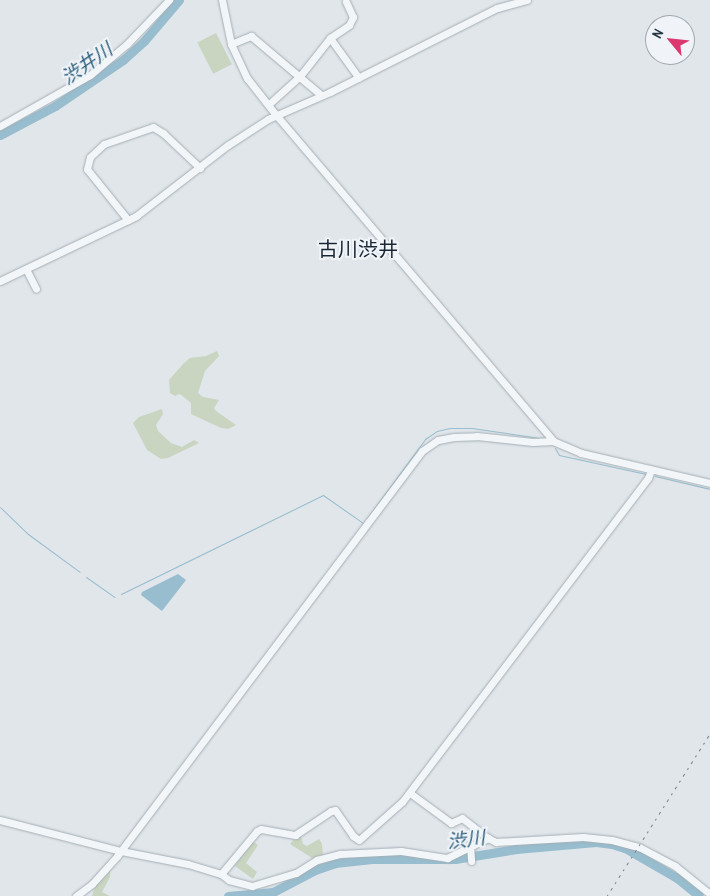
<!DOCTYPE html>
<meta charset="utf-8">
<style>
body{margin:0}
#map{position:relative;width:710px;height:896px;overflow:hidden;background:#e0e6ea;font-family:"Archivo Narrow","Noto Sans JP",sans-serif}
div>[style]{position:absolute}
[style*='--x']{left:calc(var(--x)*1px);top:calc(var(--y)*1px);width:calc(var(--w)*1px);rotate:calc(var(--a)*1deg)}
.green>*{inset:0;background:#c9d5c0;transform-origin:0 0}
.water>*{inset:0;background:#97bdce}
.stream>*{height:1px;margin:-0.5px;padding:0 0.5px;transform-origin:0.5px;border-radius:0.5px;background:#97bdce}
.river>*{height:9px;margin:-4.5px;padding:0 4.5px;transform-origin:4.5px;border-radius:4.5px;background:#97bdce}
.roads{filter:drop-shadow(0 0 1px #a4aeb5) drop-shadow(0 0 1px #a4aeb5)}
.minor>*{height:7px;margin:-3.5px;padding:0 3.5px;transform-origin:3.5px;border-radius:3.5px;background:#f3f6f8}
.rail>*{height:1px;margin-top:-0.5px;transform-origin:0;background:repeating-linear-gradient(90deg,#778996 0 2.5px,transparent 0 7.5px)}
span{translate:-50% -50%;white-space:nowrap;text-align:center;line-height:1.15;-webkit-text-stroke:4px #f0f4f8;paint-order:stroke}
.water-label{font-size:19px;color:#2c5f7c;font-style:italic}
.quarter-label{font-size:20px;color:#192734}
.north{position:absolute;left:645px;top:15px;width:50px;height:50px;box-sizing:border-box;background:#f0f4f8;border:1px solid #9fa8b0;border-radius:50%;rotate:298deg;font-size:14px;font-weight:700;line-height:20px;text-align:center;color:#263744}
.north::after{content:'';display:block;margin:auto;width:18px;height:22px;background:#dd3770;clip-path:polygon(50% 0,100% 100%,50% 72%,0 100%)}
</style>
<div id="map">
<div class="green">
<i style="left:216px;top:33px;width:35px;height:21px;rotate:63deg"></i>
<i style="clip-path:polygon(217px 351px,219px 356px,205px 371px,198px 393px,203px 397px,219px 400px,214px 408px,216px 411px,236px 425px,228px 429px,221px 428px,191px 414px,191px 403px,180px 394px,175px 396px,170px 393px,169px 380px,184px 363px,190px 358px,206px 356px)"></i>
<i style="clip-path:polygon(162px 409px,163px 414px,156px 425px,158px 431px,171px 443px,182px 447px,194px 440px,199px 443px,168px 458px,161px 459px,147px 450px,133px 423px,139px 417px)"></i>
<i style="clip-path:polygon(301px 836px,303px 844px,307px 846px,319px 839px,322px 844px,323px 855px,312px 858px,290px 844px,296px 837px)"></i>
<i style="clip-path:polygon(252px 841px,258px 845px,246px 863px,257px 872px,253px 879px,235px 866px)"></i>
<i style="clip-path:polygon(110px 871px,110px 877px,102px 892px,110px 896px,92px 896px,95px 886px)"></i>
</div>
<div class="water">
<i style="clip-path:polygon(178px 574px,186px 580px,162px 611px,141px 595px,142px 592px)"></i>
</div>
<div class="stream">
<i style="--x:555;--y:448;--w:8;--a:60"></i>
<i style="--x:559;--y:455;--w:89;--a:12.3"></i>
<i style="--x:655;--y:476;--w:57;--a:13.3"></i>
<i style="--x:0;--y:507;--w:39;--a:44"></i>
<i style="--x:28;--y:534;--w:64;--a:36.2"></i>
<i style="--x:368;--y:517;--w:97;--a:-53.8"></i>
<i style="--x:425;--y:439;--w:14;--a:-34"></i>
<i style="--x:437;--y:431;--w:13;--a:-13"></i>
<i style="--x:450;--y:428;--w:22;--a:0"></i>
<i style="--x:472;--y:428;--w:68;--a:8.5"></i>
<i style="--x:86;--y:577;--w:35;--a:35"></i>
<i style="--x:121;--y:594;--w:225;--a:-26.1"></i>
<i style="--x:323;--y:495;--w:49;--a:35"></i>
</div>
<div class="river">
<i style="--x:0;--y:135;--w:62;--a:-27.8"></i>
<i style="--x:55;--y:106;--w:82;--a:-34.1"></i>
<i style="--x:123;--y:60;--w:28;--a:-42"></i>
<i style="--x:144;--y:41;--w:54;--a:-49.5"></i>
<i style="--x:228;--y:896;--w:45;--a:-5.1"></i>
<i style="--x:273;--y:892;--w:47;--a:-27.6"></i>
<i style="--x:315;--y:870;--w:21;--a:-19"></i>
<i style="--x:335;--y:863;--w:37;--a:-6"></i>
<i style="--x:372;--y:859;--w:83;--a:0"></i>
<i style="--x:455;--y:859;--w:62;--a:-9.3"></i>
<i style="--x:516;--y:849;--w:80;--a:-5"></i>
<i style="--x:596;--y:842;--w:16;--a:7"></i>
<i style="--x:612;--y:844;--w:16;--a:18"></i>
<i style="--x:627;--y:849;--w:58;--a:30.1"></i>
<i style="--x:677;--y:878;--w:28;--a:39"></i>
</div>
<div class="roads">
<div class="minor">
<i style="--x:222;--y:0;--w:45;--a:78.4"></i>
<i style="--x:231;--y:44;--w:38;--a:65"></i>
<i style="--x:247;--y:78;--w:47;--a:51.9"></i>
<i style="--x:276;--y:115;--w:428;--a:49.6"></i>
<i style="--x:553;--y:441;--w:30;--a:23"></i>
<i style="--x:581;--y:453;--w:132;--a:13.1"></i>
<i style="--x:330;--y:38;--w:49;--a:54.1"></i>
<i style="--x:231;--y:44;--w:22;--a:-22"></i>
<i style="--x:251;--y:36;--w:92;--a:40.1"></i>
<i style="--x:269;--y:104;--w:42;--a:-42.1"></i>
<i style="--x:300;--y:76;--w:48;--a:-51.7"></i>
<i style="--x:330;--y:38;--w:23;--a:-34"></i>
<i style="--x:349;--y:25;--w:9;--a:-63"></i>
<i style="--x:353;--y:17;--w:17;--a:-115"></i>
<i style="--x:0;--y:126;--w:103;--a:-29.5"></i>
<i style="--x:90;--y:75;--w:48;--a:-40"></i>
<i style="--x:127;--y:44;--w:61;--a:-46.3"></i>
<i style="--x:128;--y:220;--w:65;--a:-128.8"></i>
<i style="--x:87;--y:169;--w:12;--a:-76"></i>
<i style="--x:90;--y:157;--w:19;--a:-43"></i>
<i style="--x:104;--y:144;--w:52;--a:-19.1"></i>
<i style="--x:153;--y:127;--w:12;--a:31"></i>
<i style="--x:163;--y:133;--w:51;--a:43.4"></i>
<i style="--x:26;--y:269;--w:22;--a:63"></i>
<i style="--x:0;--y:281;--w:151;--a:-25.5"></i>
<i style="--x:136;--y:216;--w:116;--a:-37.7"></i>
<i style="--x:228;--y:145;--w:48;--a:-33"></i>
<i style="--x:268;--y:119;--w:68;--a:-23.5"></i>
<i style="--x:330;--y:92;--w:187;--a:-26.7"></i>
<i style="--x:497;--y:8;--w:31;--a:-15"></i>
<i style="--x:410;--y:793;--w:51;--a:36.2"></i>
<i style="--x:451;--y:823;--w:12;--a:-24"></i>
<i style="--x:462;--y:818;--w:33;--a:38"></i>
<i style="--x:0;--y:820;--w:125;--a:14.4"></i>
<i style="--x:121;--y:851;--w:68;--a:11"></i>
<i style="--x:188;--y:864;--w:34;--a:17"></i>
<i style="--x:221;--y:874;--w:10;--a:37"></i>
<i style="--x:229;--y:880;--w:24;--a:15"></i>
<i style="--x:252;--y:886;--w:46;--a:-16.5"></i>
<i style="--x:296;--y:873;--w:25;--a:-32"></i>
<i style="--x:317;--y:860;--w:24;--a:-15"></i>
<i style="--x:340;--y:854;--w:61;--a:-2.8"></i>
<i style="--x:401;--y:851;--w:47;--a:8.7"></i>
<i style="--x:447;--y:858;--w:46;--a:-26"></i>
<i style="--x:488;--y:838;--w:9;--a:27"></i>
<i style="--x:496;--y:842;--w:87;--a:-3.3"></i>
<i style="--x:583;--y:837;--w:29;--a:6"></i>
<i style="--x:612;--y:840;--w:28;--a:15"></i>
<i style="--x:639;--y:847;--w:41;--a:27.8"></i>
<i style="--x:675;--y:866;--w:45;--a:38.7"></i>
<i style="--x:470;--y:845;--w:16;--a:86"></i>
<i style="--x:221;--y:874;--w:56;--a:-50.1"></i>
<i style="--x:257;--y:831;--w:4;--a:-27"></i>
<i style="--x:261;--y:829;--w:35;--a:10"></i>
<i style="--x:295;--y:835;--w:43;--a:-33.7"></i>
<i style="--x:331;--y:811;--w:4;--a:-14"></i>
<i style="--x:335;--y:810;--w:32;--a:55"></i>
<i style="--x:353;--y:836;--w:7;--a:34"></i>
<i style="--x:359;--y:840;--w:57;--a:-41.5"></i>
<i style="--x:402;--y:802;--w:407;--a:-52.8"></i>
<i style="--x:648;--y:478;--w:9;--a:-69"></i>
<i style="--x:76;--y:896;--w:20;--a:-37"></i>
<i style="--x:92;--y:884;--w:38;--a:-48"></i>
<i style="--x:117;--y:856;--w:507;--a:-53.02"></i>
<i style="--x:422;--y:451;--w:19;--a:-35"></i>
<i style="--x:438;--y:440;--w:16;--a:-11"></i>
<i style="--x:454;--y:437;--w:23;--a:-2"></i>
<i style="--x:477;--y:436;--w:56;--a:6.1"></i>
<i style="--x:533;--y:442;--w:20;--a:-3"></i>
</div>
</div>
<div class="rail">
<i style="--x:607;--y:896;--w:192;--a:-57.6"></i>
</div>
<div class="water-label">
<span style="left:87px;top:64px;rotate:-35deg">渋井川</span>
<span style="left:466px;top:840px;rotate:-7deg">渋川</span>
</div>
<div class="quarter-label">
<span style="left:358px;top:248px">古川渋井</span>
</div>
<div class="north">N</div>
</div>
